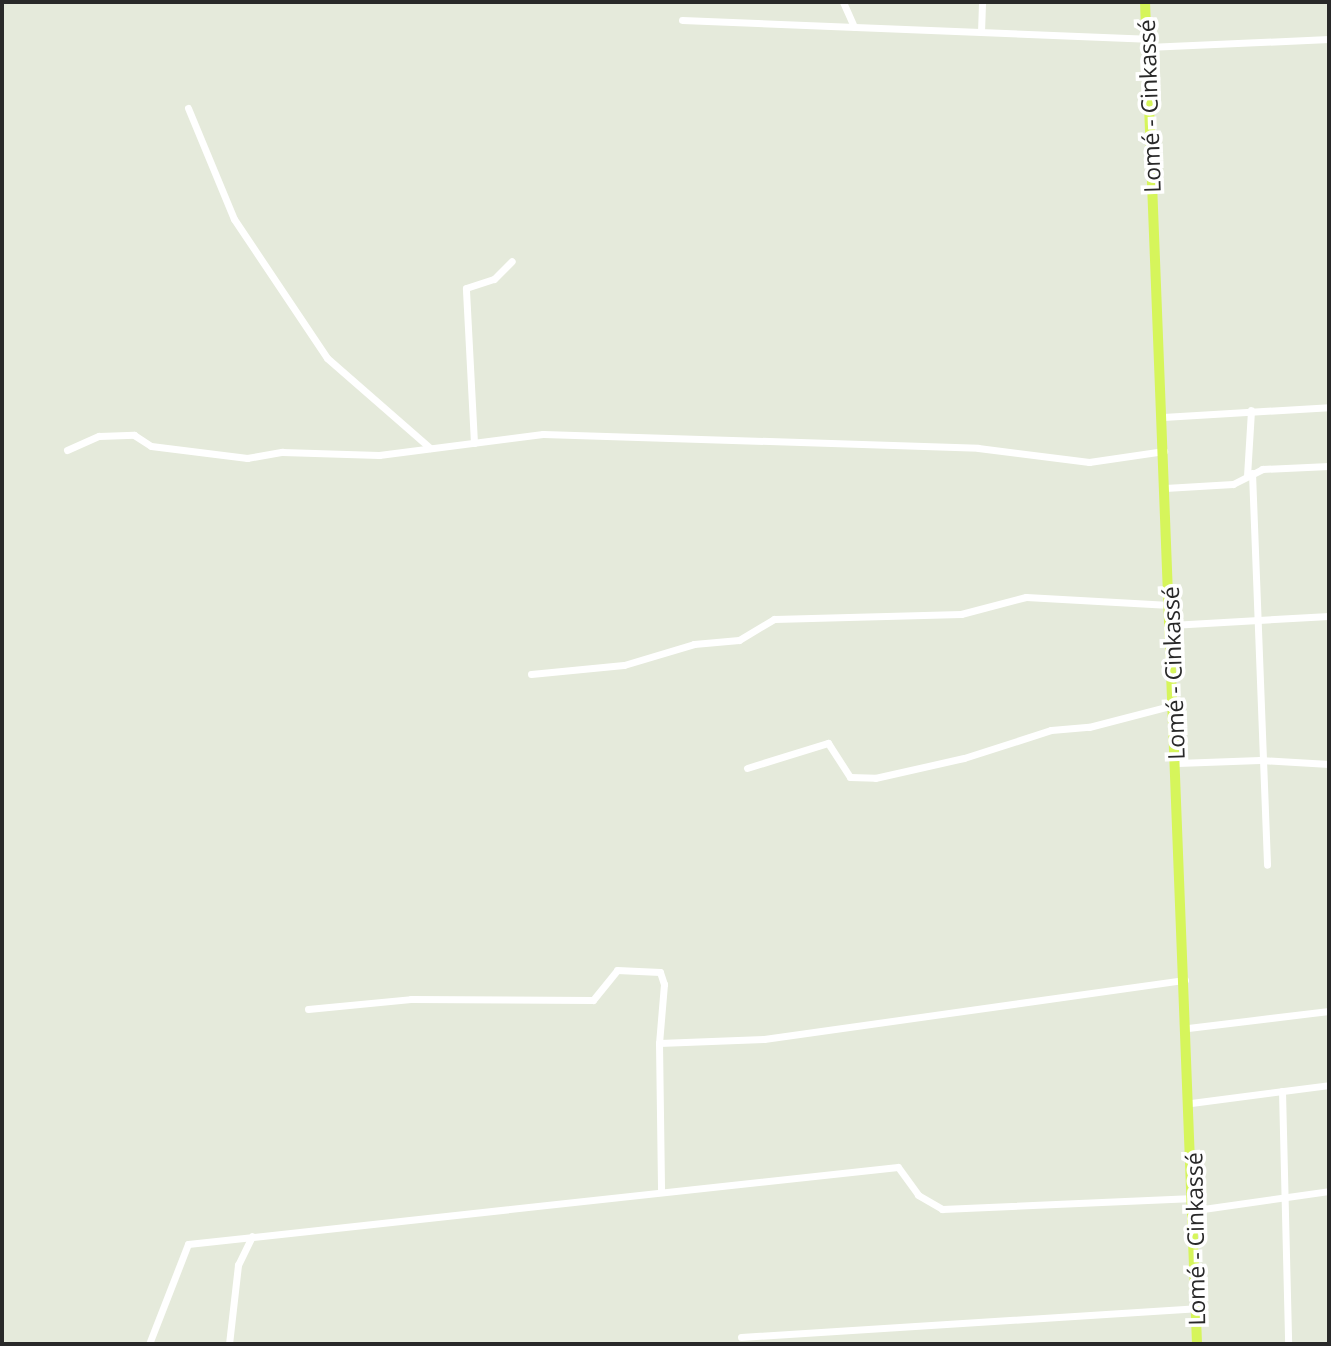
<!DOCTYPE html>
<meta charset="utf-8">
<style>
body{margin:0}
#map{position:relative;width:1331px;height:1346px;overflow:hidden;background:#e5eadb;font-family:"Open Sans",sans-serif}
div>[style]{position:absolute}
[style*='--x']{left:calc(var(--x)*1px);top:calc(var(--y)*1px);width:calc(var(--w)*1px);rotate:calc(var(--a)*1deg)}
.minor>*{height:7px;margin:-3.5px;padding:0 3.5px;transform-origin:3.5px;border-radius:3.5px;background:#fff}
.highway>*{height:10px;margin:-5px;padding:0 5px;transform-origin:5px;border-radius:5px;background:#d6f55b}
span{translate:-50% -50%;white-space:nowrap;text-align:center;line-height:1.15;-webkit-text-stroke:7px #fff;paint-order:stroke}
.street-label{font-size:23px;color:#292929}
.frame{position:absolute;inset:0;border:4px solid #292929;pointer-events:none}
</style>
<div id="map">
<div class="minor">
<i style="--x:843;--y:2;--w:27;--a:66"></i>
<i style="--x:682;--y:20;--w:465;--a:2.3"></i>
<i style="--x:981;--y:32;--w:30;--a:-88"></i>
<i style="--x:1147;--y:47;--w:182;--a:-2.5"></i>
<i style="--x:188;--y:108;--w:120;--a:67.5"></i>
<i style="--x:234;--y:219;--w:167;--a:56.2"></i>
<i style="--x:327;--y:358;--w:137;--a:41.1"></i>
<i style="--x:1163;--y:417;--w:166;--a:-3.4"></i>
<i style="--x:474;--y:443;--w:155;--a:-93"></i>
<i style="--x:466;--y:288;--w:29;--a:-18"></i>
<i style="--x:494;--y:279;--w:25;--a:-45"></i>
<i style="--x:67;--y:450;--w:35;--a:-24"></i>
<i style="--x:99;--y:436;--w:35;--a:-2"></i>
<i style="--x:134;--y:435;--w:20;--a:33"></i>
<i style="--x:151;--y:446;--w:97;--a:7.1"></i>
<i style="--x:247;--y:458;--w:36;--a:-10"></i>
<i style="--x:282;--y:452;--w:97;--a:1.8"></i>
<i style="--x:379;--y:455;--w:165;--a:-7.3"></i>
<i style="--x:543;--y:434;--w:435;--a:1.8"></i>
<i style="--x:978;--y:448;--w:112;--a:7.2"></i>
<i style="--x:1089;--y:462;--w:76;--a:-8.3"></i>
<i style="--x:1252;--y:473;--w:392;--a:87.8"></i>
<i style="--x:1247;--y:476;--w:66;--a:-86.5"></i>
<i style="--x:1165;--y:488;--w:68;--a:-3.4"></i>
<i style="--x:1233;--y:484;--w:33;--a:-27"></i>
<i style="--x:1262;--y:469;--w:67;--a:-2.6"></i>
<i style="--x:1171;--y:625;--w:158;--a:-3.3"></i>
<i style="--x:531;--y:674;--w:93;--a:-5.5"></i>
<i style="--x:624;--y:665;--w:73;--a:-16.7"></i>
<i style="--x:694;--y:644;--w:45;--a:-5.1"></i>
<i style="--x:739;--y:640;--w:41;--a:-31"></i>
<i style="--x:774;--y:619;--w:187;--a:-1.5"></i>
<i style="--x:961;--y:614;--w:67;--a:-14.7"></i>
<i style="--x:1026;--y:597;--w:144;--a:3.2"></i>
<i style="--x:1177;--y:763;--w:83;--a:-2.1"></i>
<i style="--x:1260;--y:760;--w:69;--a:3.3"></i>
<i style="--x:747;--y:768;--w:85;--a:-17.2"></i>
<i style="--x:828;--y:743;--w:40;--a:57.1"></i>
<i style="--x:850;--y:777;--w:25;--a:2"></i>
<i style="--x:875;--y:778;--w:91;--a:-12.7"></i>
<i style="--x:964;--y:758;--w:91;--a:-17.8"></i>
<i style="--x:1051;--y:730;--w:38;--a:-5"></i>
<i style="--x:1089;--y:727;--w:88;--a:-14.5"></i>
<i style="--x:308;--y:1009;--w:103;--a:-5.5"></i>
<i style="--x:411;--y:999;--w:182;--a:0.3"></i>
<i style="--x:593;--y:1000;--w:38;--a:-51"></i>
<i style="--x:617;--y:970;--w:43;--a:2.7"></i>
<i style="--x:660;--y:972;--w:13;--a:72"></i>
<i style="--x:664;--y:984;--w:59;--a:94.8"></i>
<i style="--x:659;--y:1043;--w:105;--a:-2.2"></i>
<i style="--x:764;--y:1039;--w:425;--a:-8"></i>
<i style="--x:1188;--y:1028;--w:142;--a:-6.9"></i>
<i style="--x:659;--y:1043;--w:148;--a:89.2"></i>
<i style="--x:1282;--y:1091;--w:253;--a:88.6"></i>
<i style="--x:1191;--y:1103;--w:139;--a:-7.4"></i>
<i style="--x:1196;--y:1210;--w:134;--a:-8.1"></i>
<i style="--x:741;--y:1337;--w:456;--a:-3.6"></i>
<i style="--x:149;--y:1344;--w:107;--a:-68.7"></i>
<i style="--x:188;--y:1244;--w:714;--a:-6.19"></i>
<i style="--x:898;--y:1167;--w:34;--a:54"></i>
<i style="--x:918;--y:1195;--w:28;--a:30"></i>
<i style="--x:942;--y:1209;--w:252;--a:-2.5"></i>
<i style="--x:229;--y:1344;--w:80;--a:-83.5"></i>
<i style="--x:238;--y:1265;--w:32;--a:-64"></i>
</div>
<div class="highway">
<i style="--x:1145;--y:2;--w:1343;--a:87.78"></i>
</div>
<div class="street-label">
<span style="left:1149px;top:106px;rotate:-92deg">Lomé - Cinkassé</span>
<span style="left:1173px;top:673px;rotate:-92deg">Lomé - Cinkassé</span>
<span style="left:1195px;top:1239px;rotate:-91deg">Lomé - Cinkassé</span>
</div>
<div class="frame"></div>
</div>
